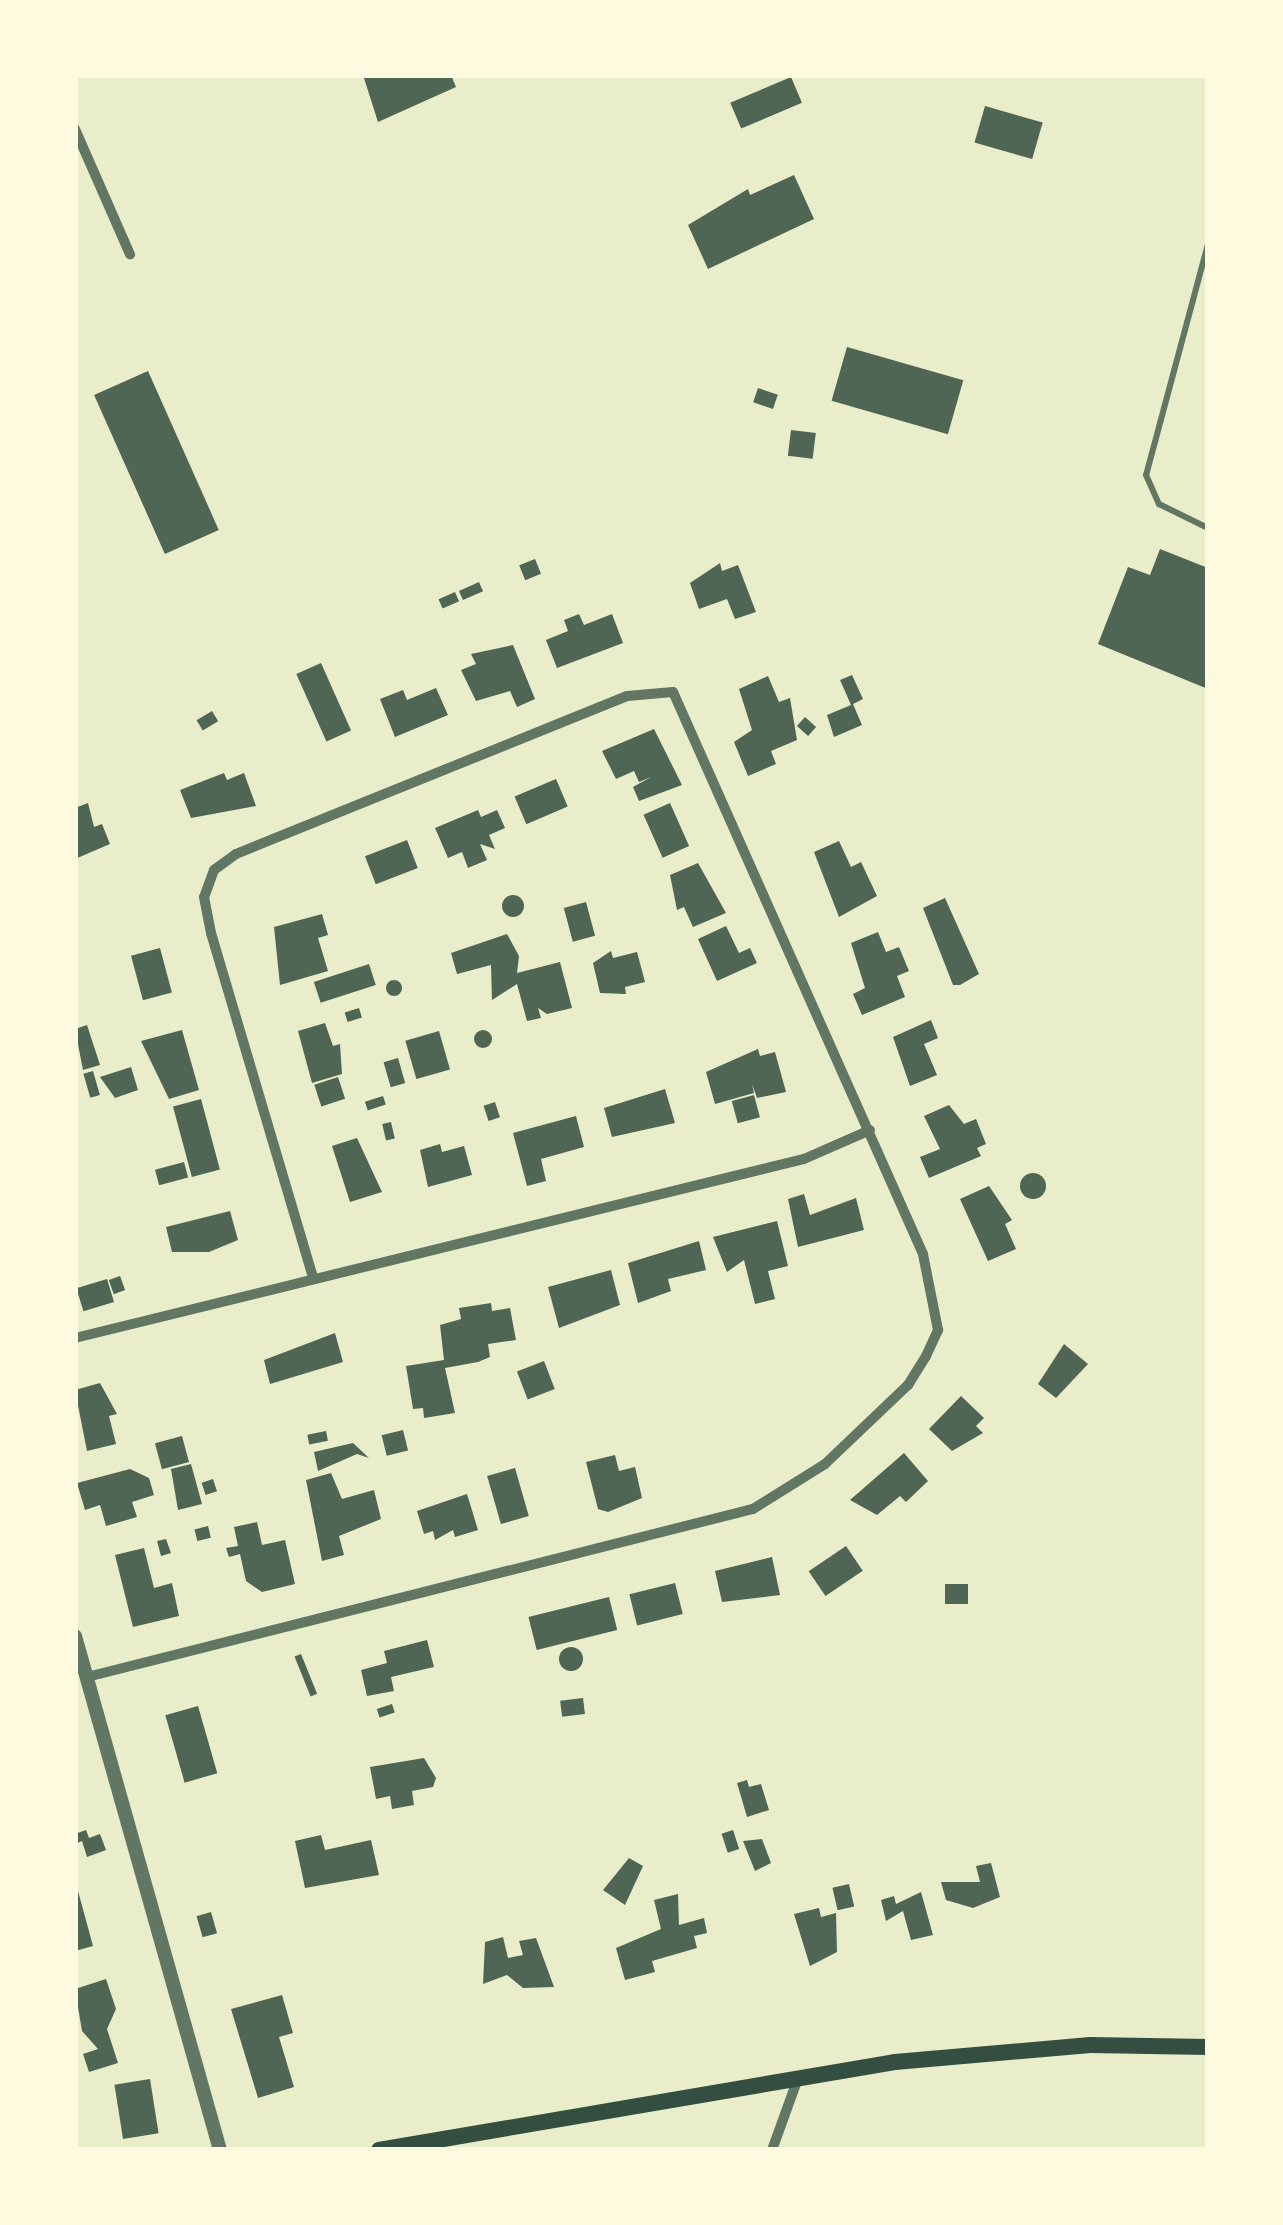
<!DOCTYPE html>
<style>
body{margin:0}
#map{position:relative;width:1283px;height:2225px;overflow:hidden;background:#e9edc9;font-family:Spectral,serif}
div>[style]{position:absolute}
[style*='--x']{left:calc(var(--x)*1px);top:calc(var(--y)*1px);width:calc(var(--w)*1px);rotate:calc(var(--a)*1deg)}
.building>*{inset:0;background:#4f6655;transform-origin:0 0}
.round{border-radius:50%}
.service>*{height:6px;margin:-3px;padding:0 3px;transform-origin:3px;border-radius:3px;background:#617663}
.minor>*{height:10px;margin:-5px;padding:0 5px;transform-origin:5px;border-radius:5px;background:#617663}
.tertiary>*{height:14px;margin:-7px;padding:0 7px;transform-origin:7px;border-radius:7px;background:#617663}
.secondary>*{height:16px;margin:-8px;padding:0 8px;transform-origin:8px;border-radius:8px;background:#344e41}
span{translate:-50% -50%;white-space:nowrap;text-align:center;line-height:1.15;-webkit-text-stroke:12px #fefae0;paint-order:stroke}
.frame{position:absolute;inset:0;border:78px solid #fefae0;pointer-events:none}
</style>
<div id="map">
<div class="building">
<i style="clip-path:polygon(363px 75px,451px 75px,456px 87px,378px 122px)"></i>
<i style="left:791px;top:77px;width:28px;height:66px;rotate:67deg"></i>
<i style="left:985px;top:106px;width:60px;height:38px;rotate:16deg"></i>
<i style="clip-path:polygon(794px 175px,814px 219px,708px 269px,688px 225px,748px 189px,750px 195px)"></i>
<i style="left:847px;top:347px;width:121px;height:56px;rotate:16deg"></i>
<i style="left:148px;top:371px;width:174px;height:59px;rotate:66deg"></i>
<i style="left:758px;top:388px;width:21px;height:15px;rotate:19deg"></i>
<i style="left:791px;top:430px;width:25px;height:26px;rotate:7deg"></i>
<i style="clip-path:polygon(1160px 549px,1208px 568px,1208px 689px,1098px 644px,1128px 567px,1150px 575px)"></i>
<i style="left:535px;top:559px;width:16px;height:17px;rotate:68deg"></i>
<i style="clip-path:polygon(720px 563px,722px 571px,738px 565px,756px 612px,735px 619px,727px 599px,699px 609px,690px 583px)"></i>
<i style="left:479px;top:582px;width:10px;height:22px;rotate:66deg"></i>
<i style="left:455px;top:592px;width:10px;height:18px;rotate:66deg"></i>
<i style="clip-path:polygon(579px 614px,584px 625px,612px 614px,623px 643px,557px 668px,546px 640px,568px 631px,564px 620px)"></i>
<i style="clip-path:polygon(513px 645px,535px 699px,517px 707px,510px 691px,476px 701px,461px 670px,476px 664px,471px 654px)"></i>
<i style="left:321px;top:663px;width:74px;height:27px;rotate:66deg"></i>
<i style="clip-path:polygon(852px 675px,863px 699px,853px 704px,862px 725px,834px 737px,827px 715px,851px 705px,840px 680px)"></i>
<i style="clip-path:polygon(768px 676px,779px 702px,790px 698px,797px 740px,771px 751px,776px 764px,748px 776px,734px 742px,752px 730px,739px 689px)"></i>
<i style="clip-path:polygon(436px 688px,448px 715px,395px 737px,380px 699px,403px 690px,407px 700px)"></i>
<i style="left:212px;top:711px;width:12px;height:18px;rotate:59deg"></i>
<i style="left:805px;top:717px;width:15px;height:12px;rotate:42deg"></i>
<i style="clip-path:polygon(654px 729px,682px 785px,639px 801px,633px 787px,651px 777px,639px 782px,634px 771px,616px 779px,602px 751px)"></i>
<i style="clip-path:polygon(224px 773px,227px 780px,244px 773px,256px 806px,191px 818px,180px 790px)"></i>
<i style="left:556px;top:779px;width:30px;height:45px;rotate:67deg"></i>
<i style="clip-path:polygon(88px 803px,94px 827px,102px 824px,110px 844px,75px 859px,75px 808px)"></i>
<i style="left:670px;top:803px;width:47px;height:29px;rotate:66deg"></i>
<i style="clip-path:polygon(478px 810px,481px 817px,497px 810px,505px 828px,489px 835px,495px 849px,480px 844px,487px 860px,468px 868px,462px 852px,448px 858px,435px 828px)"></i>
<i style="left:407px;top:840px;width:30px;height:45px;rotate:69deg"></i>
<i style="clip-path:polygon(839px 841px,851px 867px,861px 862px,877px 896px,839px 917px,814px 852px)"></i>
<i style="clip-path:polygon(698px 863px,726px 913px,693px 927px,684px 907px,677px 910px,670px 875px)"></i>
<i class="round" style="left:502px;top:895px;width:22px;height:22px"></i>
<i style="clip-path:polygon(945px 898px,979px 974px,960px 985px,953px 985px,923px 908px)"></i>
<i style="left:586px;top:902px;width:35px;height:23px;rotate:75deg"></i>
<i style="clip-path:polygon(322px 914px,328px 935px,318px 938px,328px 971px,280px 985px,274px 927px)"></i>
<i style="clip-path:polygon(726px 926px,739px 953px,750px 948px,757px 963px,717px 981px,698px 939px)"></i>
<i style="clip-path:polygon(878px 932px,886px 952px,899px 947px,909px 971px,897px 976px,905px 997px,862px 1015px,853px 994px,865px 988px,851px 943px)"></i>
<i style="clip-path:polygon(507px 934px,519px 956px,517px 973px,560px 962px,572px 1008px,547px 1014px,538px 1008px,541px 1018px,527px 1021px,517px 984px,492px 1000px,491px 965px,457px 974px,451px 953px)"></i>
<i style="left:160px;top:948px;width:46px;height:30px;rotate:75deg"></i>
<i style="clip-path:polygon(611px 951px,613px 958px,637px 952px,645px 982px,625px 987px,626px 994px,600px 993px,593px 963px)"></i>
<i style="left:369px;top:964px;width:22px;height:58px;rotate:72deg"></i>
<i class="round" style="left:386px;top:980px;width:16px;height:16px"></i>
<i style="left:359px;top:1008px;width:10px;height:15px;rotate:73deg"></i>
<i style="clip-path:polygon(931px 1020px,938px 1038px,924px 1044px,937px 1075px,910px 1086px,893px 1037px)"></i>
<i style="clip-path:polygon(325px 1023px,333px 1046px,340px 1044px,342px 1074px,312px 1083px,298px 1031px)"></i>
<i style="clip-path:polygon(87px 1025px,100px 1065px,83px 1070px,75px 1029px)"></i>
<i style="clip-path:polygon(182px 1030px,199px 1090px,169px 1099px,141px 1041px)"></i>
<i class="round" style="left:474px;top:1030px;width:18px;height:18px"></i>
<i style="left:439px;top:1031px;width:40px;height:35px;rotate:74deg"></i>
<i style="clip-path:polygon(758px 1049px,760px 1056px,775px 1052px,786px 1092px,757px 1098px,752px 1084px,754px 1093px,715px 1104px,706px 1072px)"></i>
<i style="left:398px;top:1058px;width:26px;height:15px;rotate:74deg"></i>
<i style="clip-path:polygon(131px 1067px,138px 1090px,115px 1098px,100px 1077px)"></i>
<i style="left:93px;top:1071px;width:25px;height:10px;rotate:74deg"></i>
<i style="left:338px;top:1077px;width:23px;height:25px;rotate:72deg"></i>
<i style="clip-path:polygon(665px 1089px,675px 1123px,612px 1137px,604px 1108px)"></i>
<i style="left:754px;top:1095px;width:23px;height:23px;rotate:75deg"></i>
<i style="left:383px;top:1096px;width:9px;height:19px;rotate:72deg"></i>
<i style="left:201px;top:1099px;width:73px;height:29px;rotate:75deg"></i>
<i style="left:495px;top:1102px;width:16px;height:12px;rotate:72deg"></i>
<i style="clip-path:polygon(949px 1105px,964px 1124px,976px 1119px,986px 1144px,977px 1148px,981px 1156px,929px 1178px,920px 1157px,940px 1149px,924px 1116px)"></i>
<i style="clip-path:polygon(576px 1116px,584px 1147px,541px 1159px,546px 1181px,527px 1186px,513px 1133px)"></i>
<i style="left:391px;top:1122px;width:17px;height:9px;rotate:77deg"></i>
<i style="clip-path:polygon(357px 1138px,382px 1192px,350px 1202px,332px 1146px)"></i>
<i style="clip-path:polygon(440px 1144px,442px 1152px,464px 1146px,472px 1175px,428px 1187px,420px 1150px)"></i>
<i style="left:184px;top:1162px;width:16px;height:30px;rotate:75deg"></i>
<i class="round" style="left:1020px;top:1173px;width:26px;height:26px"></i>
<i style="clip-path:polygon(989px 1186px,1012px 1220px,1005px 1224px,1016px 1249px,988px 1261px,960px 1199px)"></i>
<i style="clip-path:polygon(804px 1194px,810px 1215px,856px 1198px,864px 1230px,798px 1247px,788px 1199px)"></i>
<i style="clip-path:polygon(230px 1211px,238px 1240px,209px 1252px,172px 1252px,166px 1227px)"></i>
<i style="clip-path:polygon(777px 1221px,788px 1266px,768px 1271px,775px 1299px,755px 1304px,744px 1260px,727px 1272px,713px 1237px)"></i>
<i style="clip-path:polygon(699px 1241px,706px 1270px,668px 1279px,671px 1291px,638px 1303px,628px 1263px)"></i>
<i style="clip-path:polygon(611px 1270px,620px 1305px,559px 1328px,548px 1287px)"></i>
<i style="left:120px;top:1276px;width:15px;height:12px;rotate:70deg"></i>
<i style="left:107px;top:1279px;width:24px;height:32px;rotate:73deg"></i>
<i style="clip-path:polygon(491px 1303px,492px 1311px,510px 1308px,516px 1340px,488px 1344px,490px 1357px,478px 1362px,445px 1368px,455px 1413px,424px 1418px,423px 1408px,413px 1409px,406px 1366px,444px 1360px,440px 1325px,461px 1319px,459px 1308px)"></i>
<i style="clip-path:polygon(335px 1333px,343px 1362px,270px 1384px,264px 1360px)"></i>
<i style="clip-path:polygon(1064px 1344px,1088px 1364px,1056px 1398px,1038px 1384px)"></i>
<i style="left:544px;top:1361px;width:30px;height:29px;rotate:69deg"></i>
<i style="clip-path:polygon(100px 1383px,117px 1414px,109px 1416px,116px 1444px,87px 1451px,75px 1390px)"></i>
<i style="clip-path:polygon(961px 1396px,984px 1418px,976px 1426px,983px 1433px,952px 1451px,929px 1429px)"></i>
<i style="left:403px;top:1430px;width:21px;height:22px;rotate:76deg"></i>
<i style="left:326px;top:1431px;width:10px;height:19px;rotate:79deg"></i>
<i style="left:182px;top:1436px;width:27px;height:28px;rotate:75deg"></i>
<i style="clip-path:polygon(353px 1443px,369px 1458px,357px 1454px,318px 1471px,314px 1452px)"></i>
<i style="clip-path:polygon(904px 1453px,928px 1481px,906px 1502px,900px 1496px,877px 1515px,850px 1500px)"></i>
<i style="clip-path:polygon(615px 1455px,619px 1471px,635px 1467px,642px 1498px,608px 1512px,598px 1509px,586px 1462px)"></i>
<i style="clip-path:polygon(191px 1464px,202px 1504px,178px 1510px,171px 1469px)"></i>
<i style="left:515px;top:1468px;width:50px;height:29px;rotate:74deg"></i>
<i style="clip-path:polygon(130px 1469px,149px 1478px,154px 1495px,132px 1502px,137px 1517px,106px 1526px,100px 1505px,85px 1510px,77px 1483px)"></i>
<i style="clip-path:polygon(331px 1473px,342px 1499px,374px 1490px,381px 1519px,339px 1536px,344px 1555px,322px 1561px,306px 1480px)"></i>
<i style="left:213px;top:1479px;width:13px;height:12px;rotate:72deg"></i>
<i style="clip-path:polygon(467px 1494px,478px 1530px,455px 1537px,453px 1530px,435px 1540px,433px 1531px,424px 1534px,417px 1511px)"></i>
<i style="clip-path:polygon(257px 1522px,262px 1545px,285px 1540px,295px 1584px,262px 1592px,246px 1581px,240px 1554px,229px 1557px,226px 1548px,238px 1546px,234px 1527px)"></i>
<i style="left:208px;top:1526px;width:12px;height:14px;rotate:76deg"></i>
<i style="clip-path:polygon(166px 1539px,171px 1553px,161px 1556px,157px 1541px)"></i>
<i style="left:846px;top:1546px;width:30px;height:45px;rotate:56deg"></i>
<i style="clip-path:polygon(144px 1548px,154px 1588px,172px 1583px,179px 1616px,133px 1627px,115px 1555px)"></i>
<i style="clip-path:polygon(772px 1557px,780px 1595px,722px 1602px,715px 1571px)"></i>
<i style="left:675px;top:1583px;width:32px;height:47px;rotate:76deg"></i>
<i style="left:945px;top:1584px;width:23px;height:20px"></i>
<i style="left:609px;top:1597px;width:34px;height:83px;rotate:76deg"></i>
<i style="clip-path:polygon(427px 1640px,434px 1667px,391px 1677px,394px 1691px,367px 1696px,361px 1670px,387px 1663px,384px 1651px)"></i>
<i class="round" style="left:559px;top:1647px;width:24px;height:24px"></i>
<i style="left:301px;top:1654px;width:43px;height:7px;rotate:68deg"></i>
<i style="left:583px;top:1698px;width:16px;height:23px;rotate:83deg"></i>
<i style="left:392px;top:1704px;width:9px;height:16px;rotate:72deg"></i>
<i style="left:198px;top:1706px;width:70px;height:34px;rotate:74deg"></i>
<i style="clip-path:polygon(424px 1758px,436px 1778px,433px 1787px,412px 1791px,414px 1805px,392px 1809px,390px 1796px,376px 1799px,370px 1767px)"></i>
<i style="clip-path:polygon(747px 1780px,749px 1787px,761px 1784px,769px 1810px,747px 1817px,737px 1783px)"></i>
<i style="clip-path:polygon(86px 1830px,89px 1838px,100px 1834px,106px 1850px,87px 1857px,82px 1841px,75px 1844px,75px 1834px)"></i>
<i style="left:733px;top:1830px;width:20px;height:12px;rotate:72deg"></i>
<i style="clip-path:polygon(321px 1835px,325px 1850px,371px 1840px,379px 1875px,305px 1888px,295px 1841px)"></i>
<i style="clip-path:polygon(762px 1839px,771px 1863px,755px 1871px,743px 1841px)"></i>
<i style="clip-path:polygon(629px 1858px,643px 1866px,625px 1905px,603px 1890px)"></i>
<i style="clip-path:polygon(991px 1863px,1000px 1897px,973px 1908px,946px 1900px,941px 1882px,980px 1882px,976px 1866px)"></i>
<i style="clip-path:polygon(75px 1880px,93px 1946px,75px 1951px)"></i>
<i style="left:849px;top:1884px;width:23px;height:17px;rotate:77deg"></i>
<i style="clip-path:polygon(921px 1892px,933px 1935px,911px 1940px,903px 1911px,886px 1921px,881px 1900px,894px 1896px,896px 1904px)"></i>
<i style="clip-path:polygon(678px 1894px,679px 1925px,704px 1918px,707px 1933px,694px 1936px,697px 1948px,652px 1961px,655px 1972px,625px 1980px,616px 1948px,661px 1929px,654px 1900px)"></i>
<i style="clip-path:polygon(819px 1908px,821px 1917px,836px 1913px,837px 1952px,810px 1966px,794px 1914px)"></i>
<i style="left:211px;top:1912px;width:22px;height:15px;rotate:74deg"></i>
<i style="clip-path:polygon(503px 1937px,508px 1958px,523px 1955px,519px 1941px,536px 1938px,554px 1987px,523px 1988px,507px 1975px,483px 1984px,485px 1942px)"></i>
<i style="clip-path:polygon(106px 1979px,116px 2009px,107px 2029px,118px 2063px,89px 2072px,83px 2054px,98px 2049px,82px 2031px,75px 1989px)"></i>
<i style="clip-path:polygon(282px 1995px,293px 2033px,279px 2037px,294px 2087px,258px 2098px,231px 2009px)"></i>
<i style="left:150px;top:2079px;width:55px;height:36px;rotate:81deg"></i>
</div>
<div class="service">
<i style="--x:1208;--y:244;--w:239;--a:105"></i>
<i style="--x:1146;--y:475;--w:32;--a:66"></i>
<i style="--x:1159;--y:504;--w:55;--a:26.1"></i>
</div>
<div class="minor">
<i style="--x:75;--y:129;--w:137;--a:66.3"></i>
<i style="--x:75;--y:1338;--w:751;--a:-13.8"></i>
<i style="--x:804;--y:1159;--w:72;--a:-23.7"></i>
<i style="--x:87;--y:1677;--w:687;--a:-14.16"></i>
<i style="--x:753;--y:1509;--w:85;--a:-32"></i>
<i style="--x:825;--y:1464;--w:115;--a:-43.6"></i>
<i style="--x:908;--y:1385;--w:34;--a:-58"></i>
<i style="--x:926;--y:1356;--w:29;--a:-65"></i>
<i style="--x:938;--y:1330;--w:77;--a:-101.2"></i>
<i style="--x:923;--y:1254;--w:615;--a:-113.98"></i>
<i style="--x:673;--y:692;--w:46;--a:175"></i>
<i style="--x:627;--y:696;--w:422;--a:158"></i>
<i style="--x:236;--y:854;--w:27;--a:144"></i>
<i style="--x:214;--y:870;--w:29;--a:110"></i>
<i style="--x:204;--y:897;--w:37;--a:79"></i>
<i style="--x:211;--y:933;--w:357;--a:73.5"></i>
<i style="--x:772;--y:2150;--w:73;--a:-70.1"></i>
</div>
<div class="tertiary">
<i style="--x:75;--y:1636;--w:534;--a:74.25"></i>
</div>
<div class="secondary">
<i style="--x:379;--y:2150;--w:523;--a:-9.68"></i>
<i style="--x:895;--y:2062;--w:196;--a:-5"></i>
<i style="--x:1090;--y:2045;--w:118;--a:1"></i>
</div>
<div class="frame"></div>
</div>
